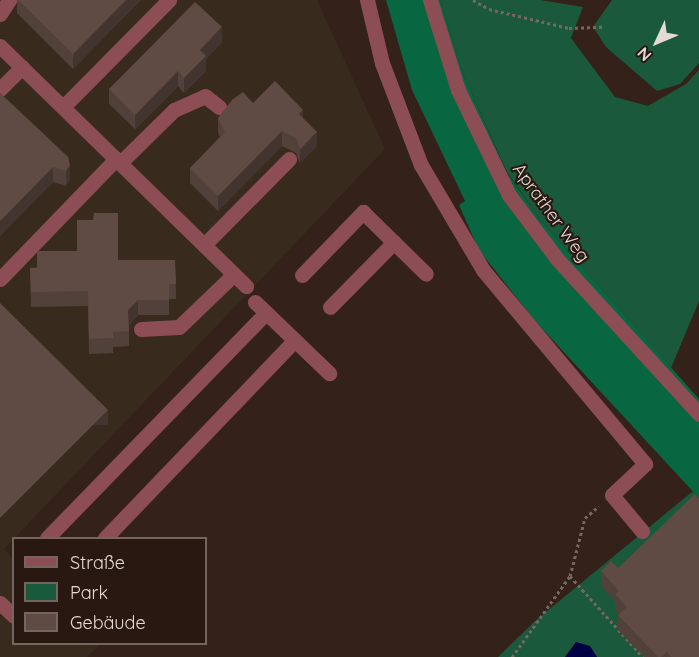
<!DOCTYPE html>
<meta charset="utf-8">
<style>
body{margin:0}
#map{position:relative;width:699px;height:657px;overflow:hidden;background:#33211a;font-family:Quicksand,sans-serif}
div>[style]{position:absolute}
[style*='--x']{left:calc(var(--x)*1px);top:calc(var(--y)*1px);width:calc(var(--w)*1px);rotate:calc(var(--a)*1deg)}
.industrial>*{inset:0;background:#392a1e}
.green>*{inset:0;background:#1b593c}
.forest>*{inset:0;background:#086640}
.water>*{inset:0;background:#004}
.path>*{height:3px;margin-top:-1.5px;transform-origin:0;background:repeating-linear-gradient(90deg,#766760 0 3px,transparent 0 6px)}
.minor>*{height:15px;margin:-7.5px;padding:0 7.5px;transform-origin:7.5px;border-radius:7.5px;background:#8c4d54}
.wall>*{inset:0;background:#52403a}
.shaded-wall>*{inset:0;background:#42342f;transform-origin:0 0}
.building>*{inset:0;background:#5f4b43}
span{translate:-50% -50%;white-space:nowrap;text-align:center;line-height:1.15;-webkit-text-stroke:4.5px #291811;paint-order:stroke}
.street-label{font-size:18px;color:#e5d9d4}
.legend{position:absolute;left:12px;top:537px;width:195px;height:108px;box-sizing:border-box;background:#291811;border:2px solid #74655f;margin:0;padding:8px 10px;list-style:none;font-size:18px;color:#e5d9d4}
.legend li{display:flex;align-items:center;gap:12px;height:30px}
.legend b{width:30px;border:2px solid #74655f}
.north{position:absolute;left:627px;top:12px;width:60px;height:60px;-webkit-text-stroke:4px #291811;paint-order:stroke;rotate:226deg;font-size:16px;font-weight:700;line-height:24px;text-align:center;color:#e5d9d4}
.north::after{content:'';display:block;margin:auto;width:21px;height:27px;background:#e5d9d4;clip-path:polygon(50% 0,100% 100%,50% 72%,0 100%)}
</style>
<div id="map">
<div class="industrial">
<i style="clip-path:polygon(0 0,317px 0,385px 149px,4px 549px,13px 559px,14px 644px,100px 644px,87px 657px,0 657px)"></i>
</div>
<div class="green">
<i style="clip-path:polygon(440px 0,540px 0,583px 7px,571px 38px,615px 97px,648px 106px,686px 84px,699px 70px,699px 301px,671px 368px,541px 221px,507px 172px,463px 74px)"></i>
<i style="clip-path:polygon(612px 0,699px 0,699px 63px,680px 84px,657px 91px,606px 47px,593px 27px)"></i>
<i style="clip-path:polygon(693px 491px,699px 498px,699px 657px,498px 657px,535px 621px)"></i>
</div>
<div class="forest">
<i style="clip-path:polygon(386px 0,440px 0,463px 74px,507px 173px,541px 221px,699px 399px,699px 498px,536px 322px,479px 250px,459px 205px,465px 201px,412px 90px)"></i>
</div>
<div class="water">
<i style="clip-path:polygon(576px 642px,590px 646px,597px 657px,565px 657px)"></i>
</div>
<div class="path">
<i style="--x:473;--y:0;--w:18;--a:29"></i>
<i style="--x:489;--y:9;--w:82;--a:13.4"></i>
<i style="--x:569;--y:28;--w:34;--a:-2"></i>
<i style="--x:570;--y:576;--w:109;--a:48"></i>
<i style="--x:512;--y:657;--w:100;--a:-54.4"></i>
<i style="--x:570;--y:576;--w:60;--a:-75.5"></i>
<i style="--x:585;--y:518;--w:18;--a:-41"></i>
</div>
<div class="minor">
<i style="--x:367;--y:0;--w:65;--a:76.6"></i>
<i style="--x:382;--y:63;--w:109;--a:69.1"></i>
<i style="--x:421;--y:165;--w:122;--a:59.4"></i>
<i style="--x:483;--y:270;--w:253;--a:50.1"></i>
<i style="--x:645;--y:464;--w:45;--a:136.8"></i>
<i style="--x:612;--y:495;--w:47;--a:50.2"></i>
<i style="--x:430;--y:0;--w:94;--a:72.7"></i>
<i style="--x:458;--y:90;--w:117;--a:64.1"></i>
<i style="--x:509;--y:195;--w:81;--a:53"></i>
<i style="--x:558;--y:260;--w:209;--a:47.5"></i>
<i style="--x:0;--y:14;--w:17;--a:-57"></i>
<i style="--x:0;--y:46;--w:344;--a:44.3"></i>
<i style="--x:0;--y:89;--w:31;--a:-45"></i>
<i style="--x:63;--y:107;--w:151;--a:-45.3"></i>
<i style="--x:120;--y:163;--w:76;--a:-44.5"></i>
<i style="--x:174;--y:110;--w:34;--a:-24"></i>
<i style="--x:205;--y:96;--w:18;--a:38"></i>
<i style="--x:204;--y:245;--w:121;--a:-45.3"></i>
<i style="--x:302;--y:275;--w:88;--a:-45.9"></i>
<i style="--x:363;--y:212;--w:88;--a:44.5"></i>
<i style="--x:0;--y:279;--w:167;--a:-46"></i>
<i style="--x:255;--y:302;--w:103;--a:43.8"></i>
<i style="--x:330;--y:307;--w:91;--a:-45.4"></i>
<i style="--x:141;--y:329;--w:38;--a:-3"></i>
<i style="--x:179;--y:327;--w:76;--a:-43.9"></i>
<i style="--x:47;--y:538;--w:314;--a:-45.8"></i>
<i style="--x:105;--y:538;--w:274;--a:-46.2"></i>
<i style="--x:0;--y:603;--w:19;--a:43"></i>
</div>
<div class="wall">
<i style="clip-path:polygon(17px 0,141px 0,73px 69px,17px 13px)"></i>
<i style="clip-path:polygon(222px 42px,206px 59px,206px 71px,184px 93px,178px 86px,135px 129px,109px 104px,109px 89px)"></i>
<i style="clip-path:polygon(0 93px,68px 157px,70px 180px,66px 186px,53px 182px,0 236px)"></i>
<i style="clip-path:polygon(253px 103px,303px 118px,317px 146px,300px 163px,296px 153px,282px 146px,218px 211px,190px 183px,190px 168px,220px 137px,218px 133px,218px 118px)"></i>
<i style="clip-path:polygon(118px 260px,175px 260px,176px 299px,169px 299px,169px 315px,138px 315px,129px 325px,129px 346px,113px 347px,113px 353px,89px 354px,88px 306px,31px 307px,30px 268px)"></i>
<i style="clip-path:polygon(618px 568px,699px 657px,644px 657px,618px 630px,618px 615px,619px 614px,615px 609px,615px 601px,601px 586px,601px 571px)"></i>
</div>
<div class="shaded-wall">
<i style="clip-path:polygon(126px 0,141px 0,73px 69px,73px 54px)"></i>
<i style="clip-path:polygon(222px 27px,222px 42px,206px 59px,206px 71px,184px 93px,184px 78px,200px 50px)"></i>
<i style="clip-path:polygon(178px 71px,178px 86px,135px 129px,135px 115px)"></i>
<i style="clip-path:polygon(303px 110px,303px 124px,299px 114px)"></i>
<i style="clip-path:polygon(282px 131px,282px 146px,218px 211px,218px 196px)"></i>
<i style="clip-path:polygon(317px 132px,317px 146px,300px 163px,300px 149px)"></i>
<i style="clip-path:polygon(70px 165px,70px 180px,66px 186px,66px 171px)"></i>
<i style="clip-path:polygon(53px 167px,53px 182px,0 236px,0 221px)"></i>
<i style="clip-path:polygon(138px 300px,138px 315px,128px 325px,128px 310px)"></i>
<i style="left:108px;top:410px;width:15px;height:153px;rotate:90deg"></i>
</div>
<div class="building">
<i style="clip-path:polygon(18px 0,126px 0,73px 54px)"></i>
<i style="clip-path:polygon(195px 2px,222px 27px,200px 50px,206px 56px,184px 78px,178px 71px,135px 115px,109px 89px)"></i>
<i style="clip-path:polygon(275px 81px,303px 110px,299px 114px,317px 132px,300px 149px,296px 138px,282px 131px,218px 196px,190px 168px,225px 132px,218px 118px,232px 100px,243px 92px,253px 103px)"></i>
<i style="clip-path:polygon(0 93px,68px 157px,70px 165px,66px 171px,53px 167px,0 221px)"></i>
<i style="clip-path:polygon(94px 213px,118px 213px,118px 260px,175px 260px,176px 284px,169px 284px,169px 300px,138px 300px,128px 310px,129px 331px,113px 332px,113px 338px,89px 339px,88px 291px,31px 292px,30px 268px,37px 268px,37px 251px,77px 251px,77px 220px,93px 220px)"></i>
<i style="clip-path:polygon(0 303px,108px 410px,0 518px)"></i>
<i style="clip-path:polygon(695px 494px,699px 498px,699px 657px,671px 657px,667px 652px,661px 657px,658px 657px,618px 615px,627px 607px,615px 594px,619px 591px,601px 571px,611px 561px,618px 568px)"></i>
</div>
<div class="street-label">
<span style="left:551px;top:213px;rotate:54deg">Aprather Weg</span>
</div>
<ul class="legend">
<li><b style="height:8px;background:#8c4d54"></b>Straße</li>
<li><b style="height:16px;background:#1b593c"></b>Park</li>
<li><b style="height:16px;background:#5f4b43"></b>Gebäude</li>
</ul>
<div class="north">N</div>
</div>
